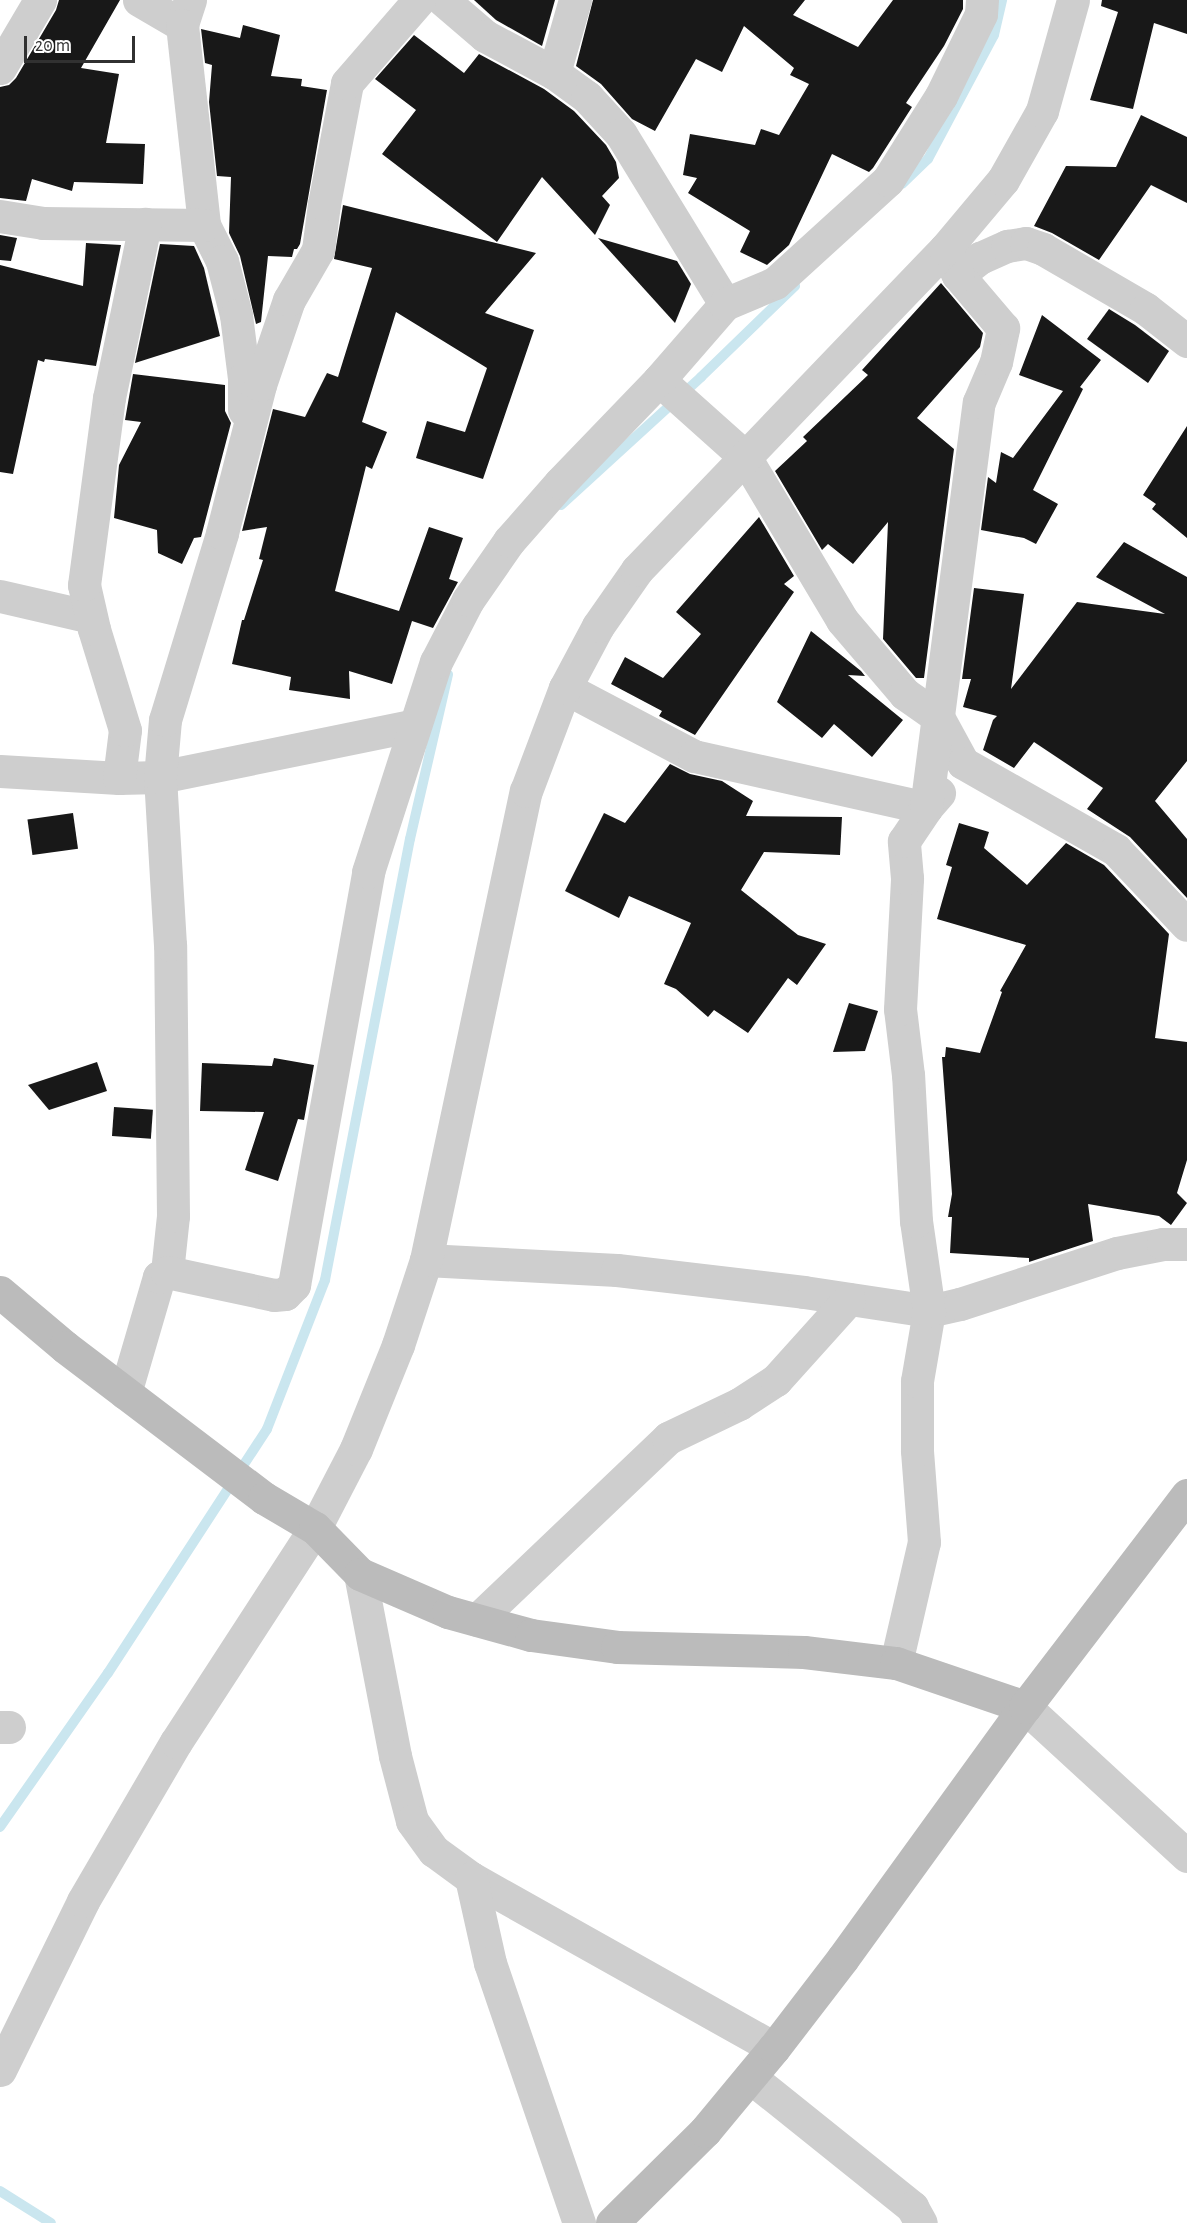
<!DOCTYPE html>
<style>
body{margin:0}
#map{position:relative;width:1187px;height:2223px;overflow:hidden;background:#fff;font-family:"Alegreya Sans",sans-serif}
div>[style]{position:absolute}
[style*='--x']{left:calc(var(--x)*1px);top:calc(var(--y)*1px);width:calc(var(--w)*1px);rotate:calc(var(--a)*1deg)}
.stream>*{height:10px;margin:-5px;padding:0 5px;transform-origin:5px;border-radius:5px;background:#cae6ef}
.building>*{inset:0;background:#181818;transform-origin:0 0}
.street>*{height:33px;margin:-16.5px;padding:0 16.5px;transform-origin:16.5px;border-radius:16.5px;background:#cecece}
.secondary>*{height:33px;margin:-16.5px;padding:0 16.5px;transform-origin:16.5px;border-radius:16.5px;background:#bbb}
span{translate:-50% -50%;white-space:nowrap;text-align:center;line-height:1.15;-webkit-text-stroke:6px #fff;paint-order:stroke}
.scale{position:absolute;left:24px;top:36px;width:111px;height:27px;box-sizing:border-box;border:3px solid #313131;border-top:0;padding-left:8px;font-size:18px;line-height:21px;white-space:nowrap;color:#313131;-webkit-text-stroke:4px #fff;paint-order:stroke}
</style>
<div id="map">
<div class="stream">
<i style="--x:902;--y:184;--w:36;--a:-44"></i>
<i style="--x:928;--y:159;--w:140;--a:-62"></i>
<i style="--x:994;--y:35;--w:36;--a:-77"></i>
<i style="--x:561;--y:505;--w:190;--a:-42.4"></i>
<i style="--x:701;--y:377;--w:131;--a:-44.1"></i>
<i style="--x:0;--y:1827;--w:188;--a:-55"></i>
<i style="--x:108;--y:1673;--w:291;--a:-56.9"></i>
<i style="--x:267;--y:1429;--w:160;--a:-68.7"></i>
<i style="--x:325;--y:1280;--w:449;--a:-79.1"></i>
<i style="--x:410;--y:839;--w:169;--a:-77"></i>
<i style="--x:0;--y:2191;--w:60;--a:32.1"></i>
</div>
<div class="building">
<i style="clip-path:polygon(59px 0,120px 0,81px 68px,119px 74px,106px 143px,145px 144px,143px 184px,74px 182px,72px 191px,32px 179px,26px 201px,0 198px,0 87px,9px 85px,16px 78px,56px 10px)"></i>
<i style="clip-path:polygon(474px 0,555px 0,542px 46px,496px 20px)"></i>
<i style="clip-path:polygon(593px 0,805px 0,793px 15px,858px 47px,893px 0,963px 0,963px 9px,944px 46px,906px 103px,912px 107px,873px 168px,869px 172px,832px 154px,789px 245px,767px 265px,740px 252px,750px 231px,688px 193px,697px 178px,683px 175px,690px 134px,755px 145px,761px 129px,779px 135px,809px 84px,790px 75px,794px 68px,744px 26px,722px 72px,696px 59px,655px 131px,632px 119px,601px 84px,576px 66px)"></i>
<i style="clip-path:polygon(1102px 0,1187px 0,1187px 34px,1154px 23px,1133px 109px,1090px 100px,1118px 12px,1101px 6px)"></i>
<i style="clip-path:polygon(243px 25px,280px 35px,271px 76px,302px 79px,301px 86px,327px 90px,300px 244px,297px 249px,294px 249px,292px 257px,268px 256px,261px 322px,256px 324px,240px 256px,229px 233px,231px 177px,217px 176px,209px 102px,212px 65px,205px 63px,201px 29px,240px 38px)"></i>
<i style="clip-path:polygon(414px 35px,464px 73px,479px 54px,544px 89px,574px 111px,606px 145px,616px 162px,619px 178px,602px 196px,610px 205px,595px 235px,542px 177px,497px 242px,382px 154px,416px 110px,375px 79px)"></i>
<i style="clip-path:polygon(1141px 115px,1187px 137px,1187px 203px,1151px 185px,1099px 260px,1052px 233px,1034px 226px,1066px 166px,1116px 167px)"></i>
<i style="clip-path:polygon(343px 205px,536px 253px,485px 313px,534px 330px,483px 479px,416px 458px,427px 421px,465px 432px,487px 368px,396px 312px,362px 422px,387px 432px,372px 469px,366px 466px,335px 591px,399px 611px,429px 527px,463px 538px,449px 579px,458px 582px,433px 628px,412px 621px,392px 684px,349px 671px,350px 699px,289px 690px,291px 677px,232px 664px,242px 620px,244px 620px,263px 560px,259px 559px,267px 527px,242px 531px,273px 409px,305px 417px,327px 373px,338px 377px,372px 268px,334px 259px)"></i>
<i style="clip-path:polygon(0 235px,17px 238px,11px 261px,0 260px)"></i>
<i style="clip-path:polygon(598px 238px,677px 261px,691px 284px,675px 323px)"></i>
<i style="clip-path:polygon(86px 243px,121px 245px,96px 366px,45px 359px,44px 362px,38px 360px,13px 474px,0 472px,0 265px,83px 286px)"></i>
<i style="clip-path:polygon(160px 244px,194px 246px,204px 268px,220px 336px,135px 363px)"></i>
<i style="clip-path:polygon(941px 283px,983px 333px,980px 347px,917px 418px,954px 449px,924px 678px,916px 678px,883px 639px,888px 522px,853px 564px,828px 544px,822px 550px,775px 471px,807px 441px,803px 437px,868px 375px,862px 370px)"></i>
<i style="clip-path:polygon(1109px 309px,1135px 325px,1169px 351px,1148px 383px,1087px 339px)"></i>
<i style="clip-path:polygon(1042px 315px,1101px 360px,1080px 387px,1083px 389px,1033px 490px,1058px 504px,1036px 544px,1024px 538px,981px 530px,988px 477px,996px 483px,1001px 452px,1013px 458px,1063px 391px,1019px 375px)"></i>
<i style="clip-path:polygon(133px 374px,225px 385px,225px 411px,231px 423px,201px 537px,194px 538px,182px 564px,158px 553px,157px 530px,114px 518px,119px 465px,141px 422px,125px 420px)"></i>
<i style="clip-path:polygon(1187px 426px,1187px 538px,1152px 509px,1156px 504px,1143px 495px)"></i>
<i style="clip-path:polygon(759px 517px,794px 576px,784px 584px,794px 592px,695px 735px,659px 716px,662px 711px,611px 684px,625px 657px,663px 678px,701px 634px,676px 612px)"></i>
<i style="clip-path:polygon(1124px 542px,1187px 577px,1187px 761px,1155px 801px,1187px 839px,1187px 898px,1130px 837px,1087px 809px,1103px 788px,1034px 742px,1014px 768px,983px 750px,993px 720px,997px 716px,963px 707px,971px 679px,962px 679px,974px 588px,1024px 594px,1011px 689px,1077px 602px,1165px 614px,1096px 577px)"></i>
<i style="clip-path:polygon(811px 631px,861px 671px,865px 676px,848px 675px,903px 720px,872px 757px,834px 724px,822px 738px,777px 702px)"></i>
<i style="clip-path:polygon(670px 764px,690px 774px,722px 781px,753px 801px,746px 816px,842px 817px,840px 855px,764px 852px,741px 890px,798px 935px,826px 944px,797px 985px,788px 978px,748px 1033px,714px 1010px,708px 1017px,676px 989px,664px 984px,691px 923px,629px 896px,619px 918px,565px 891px,604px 813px,625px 823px)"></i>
<i style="left:73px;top:813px;width:36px;height:46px;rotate:82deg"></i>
<i style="clip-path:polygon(959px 823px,989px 832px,984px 848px,1027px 885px,1066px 843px,1104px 865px,1169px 934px,1155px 1038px,1187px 1042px,1187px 1160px,1177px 1193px,1187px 1203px,1171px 1225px,1159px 1216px,1088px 1204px,1093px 1241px,1029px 1262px,1029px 1258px,950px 1253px,952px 1217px,948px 1217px,952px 1194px,942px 1057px,945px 1057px,946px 1047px,980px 1053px,1002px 992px,1000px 991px,1026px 945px,937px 919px,952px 867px,946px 865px)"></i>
<i style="clip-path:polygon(849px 1003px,878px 1011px,865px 1051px,833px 1052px)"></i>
<i style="clip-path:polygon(274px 1058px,314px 1065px,304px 1120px,298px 1119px,278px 1181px,245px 1170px,264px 1112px,200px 1111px,202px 1063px,272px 1066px)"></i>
<i style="clip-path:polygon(97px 1062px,107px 1091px,49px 1110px,28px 1085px)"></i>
<i style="left:114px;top:1107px;width:39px;height:29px;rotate:4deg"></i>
</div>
<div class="street">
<i style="--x:139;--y:0;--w:50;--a:30.2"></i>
<i style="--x:190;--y:0;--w:26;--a:108"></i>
<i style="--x:182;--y:25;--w:201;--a:83.7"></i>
<i style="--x:204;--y:225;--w:40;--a:63.4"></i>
<i style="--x:222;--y:261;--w:56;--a:75.5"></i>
<i style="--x:236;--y:315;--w:64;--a:82.8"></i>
<i style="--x:244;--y:378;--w:32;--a:90"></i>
<i style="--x:443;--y:0;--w:55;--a:40.6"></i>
<i style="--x:485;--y:36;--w:78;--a:28.2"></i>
<i style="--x:554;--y:73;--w:41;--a:36"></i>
<i style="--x:587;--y:97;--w:50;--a:47.4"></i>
<i style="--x:621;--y:134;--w:199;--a:58.5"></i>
<i style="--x:0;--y:68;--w:79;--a:-59.5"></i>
<i style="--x:554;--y:73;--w:76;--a:-74"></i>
<i style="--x:0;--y:216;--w:44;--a:9.2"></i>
<i style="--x:43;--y:223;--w:161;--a:0.7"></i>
<i style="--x:958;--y:275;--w:28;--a:-38"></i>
<i style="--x:980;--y:258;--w:30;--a:-24"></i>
<i style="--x:1007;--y:246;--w:19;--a:-9"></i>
<i style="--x:1026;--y:243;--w:18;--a:19"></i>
<i style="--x:1043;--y:249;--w:119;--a:30.2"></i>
<i style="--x:1146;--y:309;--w:52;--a:38"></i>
<i style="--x:659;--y:380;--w:115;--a:41.8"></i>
<i style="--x:745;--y:457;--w:190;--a:59.2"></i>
<i style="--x:842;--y:620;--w:97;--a:49.6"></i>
<i style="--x:905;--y:694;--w:40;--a:34.9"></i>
<i style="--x:938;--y:717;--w:52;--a:61.5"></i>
<i style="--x:963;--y:763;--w:176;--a:29.6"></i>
<i style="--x:1116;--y:850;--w:103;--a:46.6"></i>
<i style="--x:0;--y:596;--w:93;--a:13"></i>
<i style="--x:565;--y:688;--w:146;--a:27.8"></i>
<i style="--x:694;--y:756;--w:238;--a:12.6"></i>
<i style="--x:926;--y:808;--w:20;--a:-49"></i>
<i style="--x:0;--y:771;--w:119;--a:3.4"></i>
<i style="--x:119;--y:778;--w:41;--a:-1.4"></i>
<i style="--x:160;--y:777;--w:260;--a:-11.5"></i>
<i style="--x:119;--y:778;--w:48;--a:-82.9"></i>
<i style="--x:125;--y:730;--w:106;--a:-107.1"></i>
<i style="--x:94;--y:629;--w:45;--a:-102.8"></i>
<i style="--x:84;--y:585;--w:189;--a:-82.4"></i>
<i style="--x:109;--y:398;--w:178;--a:-78.3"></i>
<i style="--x:426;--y:1260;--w:191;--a:3"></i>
<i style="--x:617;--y:1270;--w:188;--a:6.7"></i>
<i style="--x:804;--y:1292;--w:126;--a:8.6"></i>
<i style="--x:929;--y:1311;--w:32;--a:-13"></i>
<i style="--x:960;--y:1304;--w:165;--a:-18"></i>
<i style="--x:1117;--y:1253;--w:47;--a:-11.1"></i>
<i style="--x:1163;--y:1244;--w:24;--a:0"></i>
<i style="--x:167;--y:1272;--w:56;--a:-83.9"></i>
<i style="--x:173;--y:1216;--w:271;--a:-90.6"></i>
<i style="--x:170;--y:945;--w:168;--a:-93.4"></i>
<i style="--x:160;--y:777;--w:57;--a:-85"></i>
<i style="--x:165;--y:720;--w:195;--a:-73"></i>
<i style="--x:222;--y:533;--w:153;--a:-75.6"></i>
<i style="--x:260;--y:385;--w:90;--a:-71.2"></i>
<i style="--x:289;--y:300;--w:58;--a:-59.9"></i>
<i style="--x:318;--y:250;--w:46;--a:-82.6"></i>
<i style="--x:324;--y:204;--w:123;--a:-79.2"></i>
<i style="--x:347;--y:83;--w:110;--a:-49.1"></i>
<i style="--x:125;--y:1393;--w:121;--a:-73.7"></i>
<i style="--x:159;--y:1277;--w:9;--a:-32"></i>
<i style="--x:167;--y:1272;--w:109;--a:12.1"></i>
<i style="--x:274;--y:1295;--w:11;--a:-5"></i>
<i style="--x:285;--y:1294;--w:13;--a:-45"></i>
<i style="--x:294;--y:1285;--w:420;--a:-79.8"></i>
<i style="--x:368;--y:872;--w:221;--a:-72.1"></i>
<i style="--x:436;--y:662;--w:70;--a:-62.7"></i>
<i style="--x:468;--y:600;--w:72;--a:-55.2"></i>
<i style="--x:509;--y:541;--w:77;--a:-48.7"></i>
<i style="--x:560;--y:483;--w:143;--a:-46.1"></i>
<i style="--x:659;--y:380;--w:101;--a:-49"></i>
<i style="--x:725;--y:304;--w:54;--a:-22.8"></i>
<i style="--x:775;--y:283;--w:153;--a:-42.3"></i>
<i style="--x:888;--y:180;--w:99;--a:-57.8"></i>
<i style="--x:941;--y:96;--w:91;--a:-64"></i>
<i style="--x:981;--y:14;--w:14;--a:-86"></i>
<i style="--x:360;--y:1574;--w:185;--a:79.1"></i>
<i style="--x:395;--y:1756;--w:67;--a:75.3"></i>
<i style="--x:412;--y:1821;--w:37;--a:54"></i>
<i style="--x:434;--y:1851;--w:46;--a:36.1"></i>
<i style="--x:471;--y:1878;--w:347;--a:29.3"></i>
<i style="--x:477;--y:1620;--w:264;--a:-43.6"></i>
<i style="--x:668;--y:1438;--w:79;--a:-25.6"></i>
<i style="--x:739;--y:1404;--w:44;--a:-33"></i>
<i style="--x:776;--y:1380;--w:109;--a:-48"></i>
<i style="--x:896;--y:1663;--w:124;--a:-77"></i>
<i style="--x:924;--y:1542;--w:92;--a:-94.4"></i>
<i style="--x:917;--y:1450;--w:69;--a:-90"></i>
<i style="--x:917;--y:1381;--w:71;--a:-80.3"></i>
<i style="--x:929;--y:1311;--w:91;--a:-98.2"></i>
<i style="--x:916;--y:1221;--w:146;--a:-93.1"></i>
<i style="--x:908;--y:1075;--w:66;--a:-96.9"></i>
<i style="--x:900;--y:1009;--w:131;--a:-86.9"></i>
<i style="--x:907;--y:878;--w:37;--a:-95"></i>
<i style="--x:904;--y:841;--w:40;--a:-56"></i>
<i style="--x:926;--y:808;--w:409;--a:-82.6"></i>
<i style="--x:979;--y:402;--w:43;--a:-67"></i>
<i style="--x:996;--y:362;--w:35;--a:-78"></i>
<i style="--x:1003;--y:328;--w:70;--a:-130.3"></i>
<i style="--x:958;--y:275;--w:29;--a:-117"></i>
<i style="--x:1025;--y:1707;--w:220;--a:42.6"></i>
<i style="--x:0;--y:1727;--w:9;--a:0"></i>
<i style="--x:471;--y:1878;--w:87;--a:77.4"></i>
<i style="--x:490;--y:1963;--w:275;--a:71.1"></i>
<i style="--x:0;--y:2070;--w:188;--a:-63.8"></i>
<i style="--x:83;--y:1901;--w:184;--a:-59.7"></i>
<i style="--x:176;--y:1742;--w:255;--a:-57"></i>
<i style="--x:315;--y:1528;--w:89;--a:-62.6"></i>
<i style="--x:356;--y:1449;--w:112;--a:-68"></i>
<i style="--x:398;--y:1345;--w:89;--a:-71.8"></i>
<i style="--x:426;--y:1260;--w:480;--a:-78"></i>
<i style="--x:526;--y:791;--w:110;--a:-69.3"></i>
<i style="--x:565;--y:688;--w:70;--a:-62"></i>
<i style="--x:598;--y:626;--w:68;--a:-55.1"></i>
<i style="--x:637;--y:570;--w:445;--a:-46.2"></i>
<i style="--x:945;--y:249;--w:90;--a:-50"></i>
<i style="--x:1003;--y:180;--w:79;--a:-60.5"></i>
<i style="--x:1042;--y:111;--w:115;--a:-74.4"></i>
<i style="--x:750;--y:2077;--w:208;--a:38.7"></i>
<i style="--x:912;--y:2207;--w:18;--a:61"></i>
</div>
<div class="secondary">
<i style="--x:0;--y:1292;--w:85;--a:40.2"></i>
<i style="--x:65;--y:1347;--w:250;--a:37.2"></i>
<i style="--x:264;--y:1498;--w:59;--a:30.5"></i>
<i style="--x:315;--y:1528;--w:64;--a:45.6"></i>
<i style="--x:360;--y:1574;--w:96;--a:23.4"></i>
<i style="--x:448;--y:1612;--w:86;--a:15.5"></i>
<i style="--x:531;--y:1635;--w:87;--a:7.9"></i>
<i style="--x:617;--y:1647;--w:187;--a:1.5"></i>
<i style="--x:804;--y:1652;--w:93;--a:6.8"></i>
<i style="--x:896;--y:1663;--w:136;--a:18.8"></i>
<i style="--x:612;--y:2223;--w:131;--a:-44.7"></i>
<i style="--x:705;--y:2131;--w:108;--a:-50.3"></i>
<i style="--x:774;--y:2048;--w:113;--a:-52.5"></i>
<i style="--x:843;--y:1958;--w:310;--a:-54.1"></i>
<i style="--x:1025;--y:1707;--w:267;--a:-52.6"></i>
</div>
<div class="scale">20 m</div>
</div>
